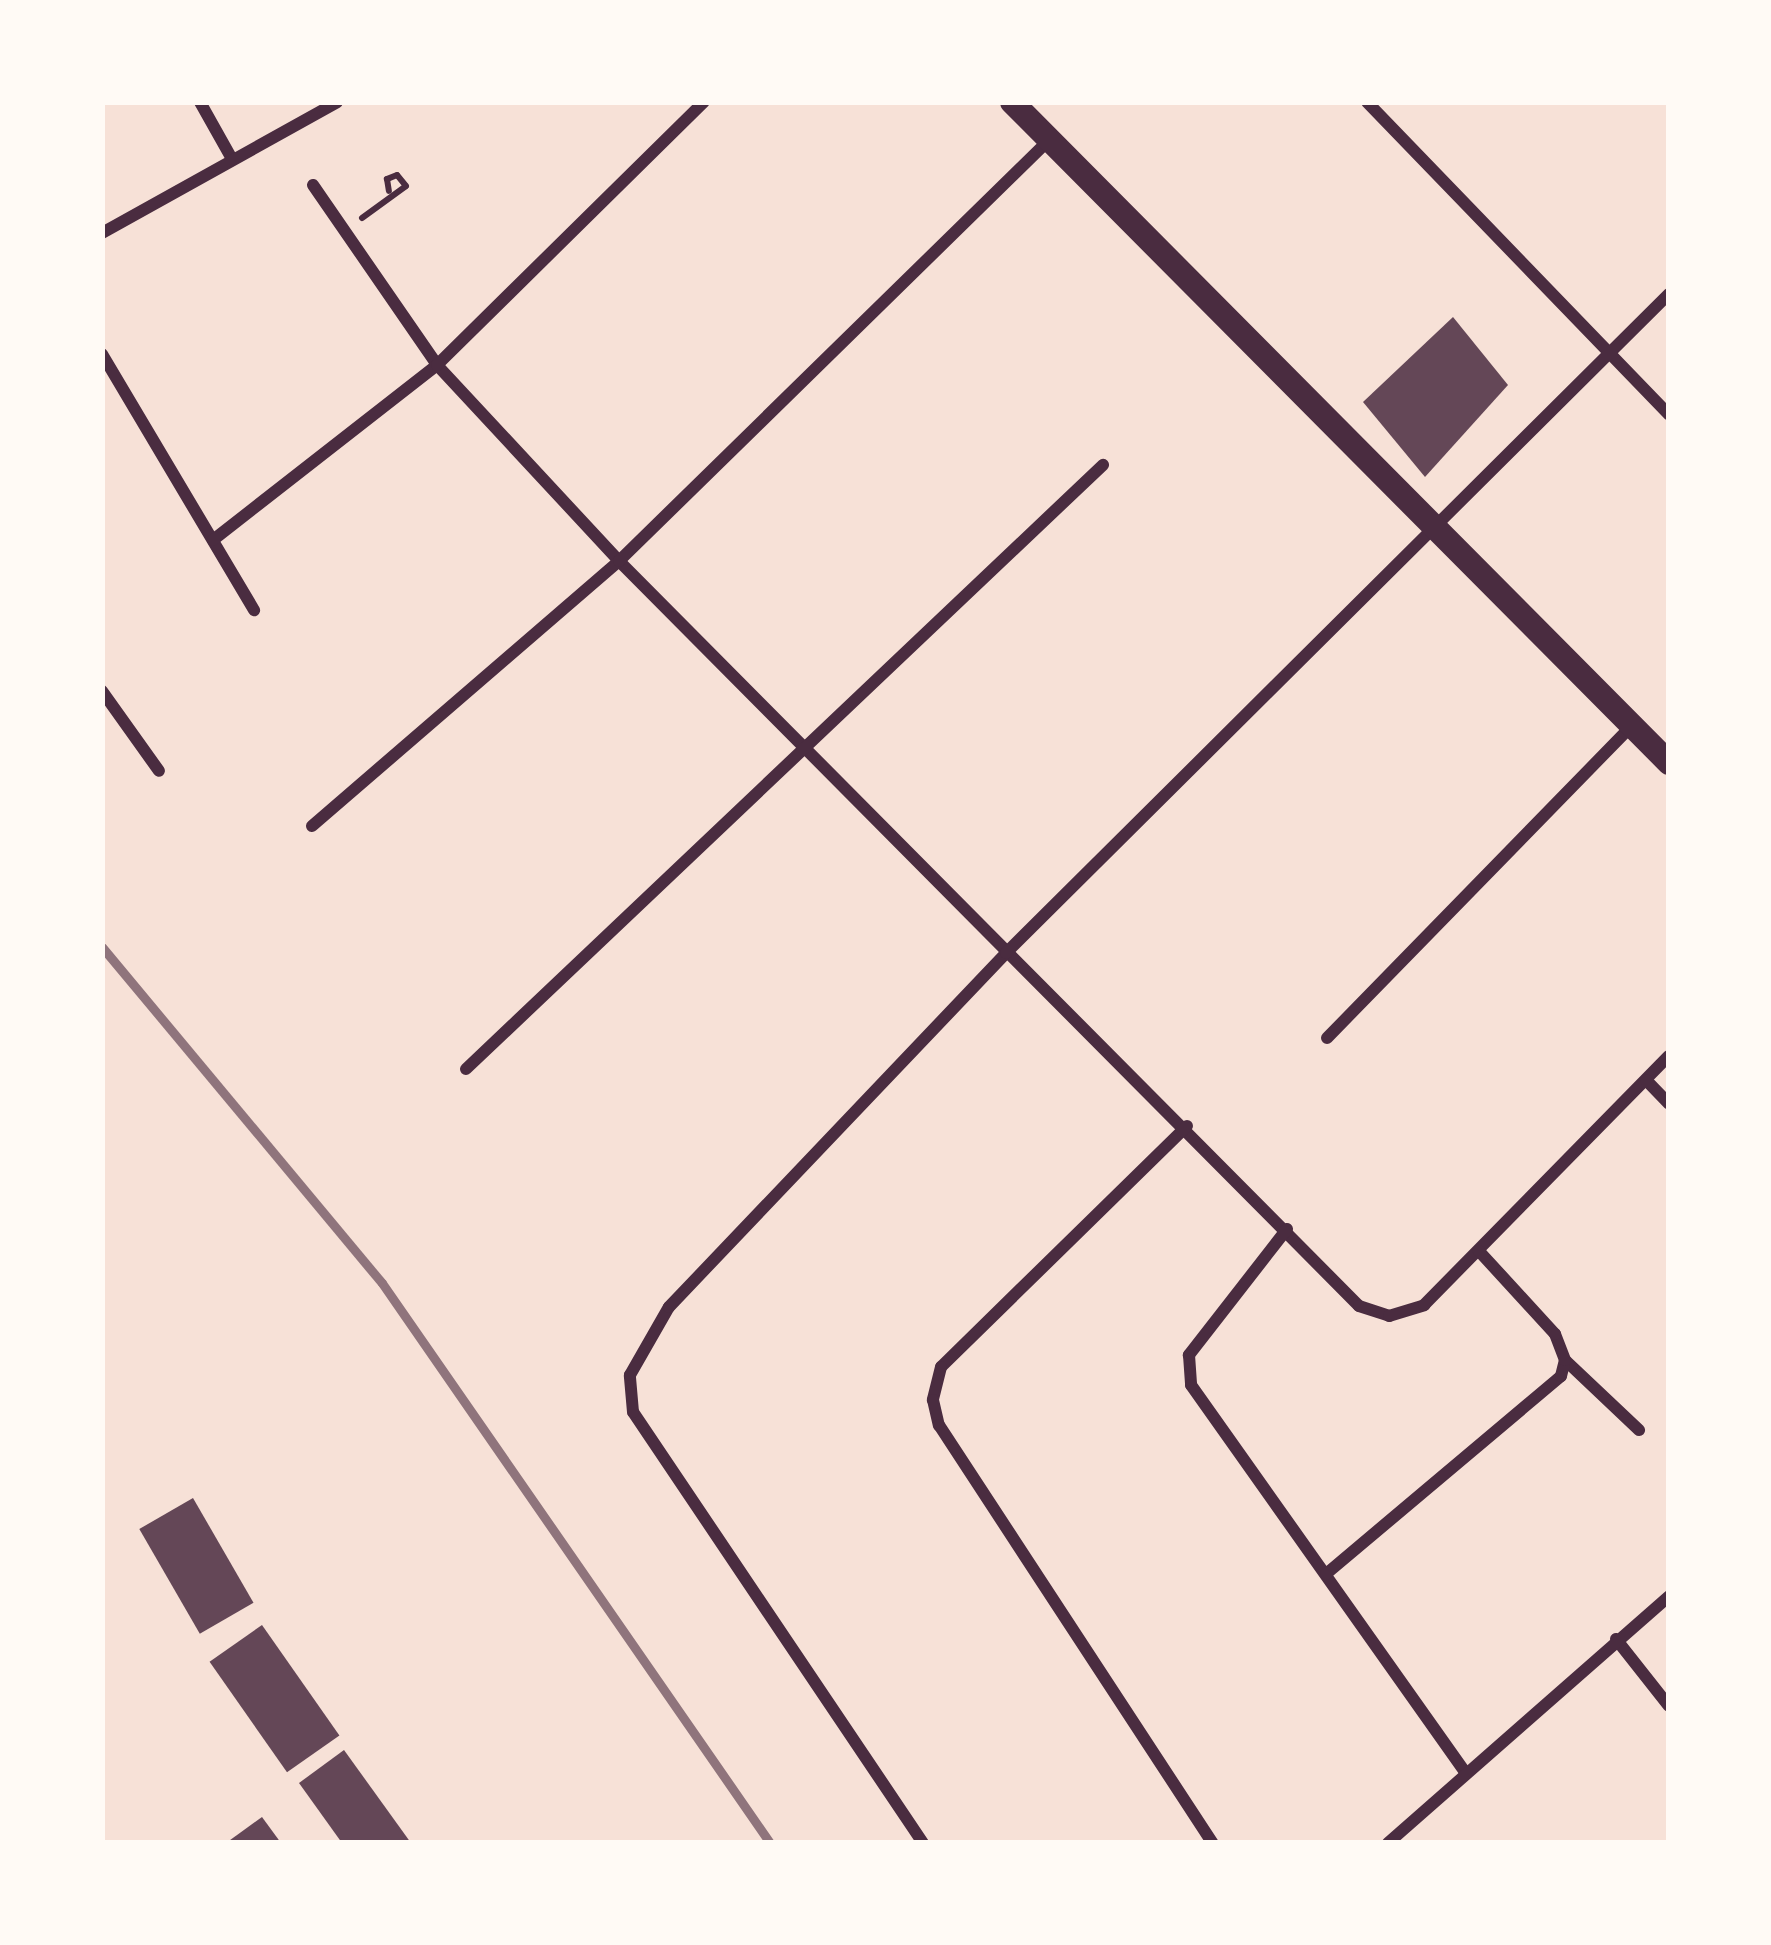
<!DOCTYPE html>
<style>
body{margin:0}
#map{position:relative;width:1771px;height:1945px;overflow:hidden;background:#f7e1d7;font-family:Poppins,sans-serif}
div>[style]{position:absolute}
[style*='--x']{left:calc(var(--x)*1px);top:calc(var(--y)*1px);width:calc(var(--w)*1px);rotate:calc(var(--a)*1deg)}
.building>*{inset:0;background:#644757;transform-origin:0 0}
.path>*{height:6px;margin:-3px;padding:0 3px;transform-origin:3px;border-radius:3px;background:#4a2c40}
.minor>*{height:12px;margin:-6px;padding:0 6px;transform-origin:6px;border-radius:6px;background:#4a2c40}
.secondary>*{height:24px;margin:-12px;padding:0 12px;transform-origin:12px;border-radius:12px;background:#4a2c40}
.rail>*{height:9px;margin:-4.5px;padding:0 4.5px;transform-origin:4.5px;border-radius:4.5px;background:#8f747c}
span{translate:-50% -50%;white-space:nowrap;text-align:center;line-height:1.15;-webkit-text-stroke:9px #fffaf5;paint-order:stroke}
.frame{position:absolute;inset:0;border:105px solid #fffaf5;pointer-events:none}
</style>
<div id="map">
<div class="building">
<i style="clip-path:polygon(1453px 317px,1508px 385px,1425px 477px,1363px 402px)"></i>
<i style="left:193px;top:1498px;width:121px;height:62px;rotate:60deg"></i>
<i style="left:262px;top:1625px;width:135px;height:64px;rotate:55deg"></i>
<i style="clip-path:polygon(344px 1750px,411px 1843px,342px 1843px,299px 1783px)"></i>
<i style="clip-path:polygon(262px 1817px,281px 1843px,226px 1843px)"></i>
</div>
<div class="path">
<i style="--x:362;--y:218;--w:54;--a:-36"></i>
<i style="--x:406;--y:186;--w:14;--a:-129"></i>
<i style="--x:397;--y:175;--w:11;--a:158"></i>
<i style="--x:387;--y:179;--w:12;--a:81"></i>
</div>
<div class="minor">
<i style="--x:200;--y:102;--w:65;--a:60.7"></i>
<i style="--x:1367;--y:102;--w:435;--a:46"></i>
<i style="--x:313;--y:185;--w:219;--a:55.4"></i>
<i style="--x:437;--y:365;--w:267;--a:47.1"></i>
<i style="--x:619;--y:561;--w:1050;--a:45.19"></i>
<i style="--x:1359;--y:1306;--w:32;--a:18"></i>
<i style="--x:1389;--y:1316;--w:37;--a:-17"></i>
<i style="--x:1424;--y:1305;--w:349;--a:-45.5"></i>
<i style="--x:102;--y:233;--w:269;--a:-29.1"></i>
<i style="--x:102;--y:354;--w:298;--a:59.3"></i>
<i style="--x:213;--y:540;--w:284;--a:-38"></i>
<i style="--x:437;--y:365;--w:375;--a:-44.6"></i>
<i style="--x:102;--y:691;--w:98;--a:54.5"></i>
<i style="--x:312;--y:826;--w:406;--a:-40.8"></i>
<i style="--x:619;--y:561;--w:600;--a:-44.39"></i>
<i style="--x:1327;--y:1038;--w:437;--a:-45.7"></i>
<i style="--x:466;--y:1069;--w:878;--a:-43.48"></i>
<i style="--x:1646;--y:1080;--w:33;--a:46"></i>
<i style="--x:1187;--y:1126;--w:344;--a:135.6"></i>
<i style="--x:941;--y:1367;--w:34;--a:104"></i>
<i style="--x:933;--y:1400;--w:26;--a:77"></i>
<i style="--x:939;--y:1425;--w:500;--a:56.8"></i>
<i style="--x:1287;--y:1229;--w:160;--a:127.9"></i>
<i style="--x:1189;--y:1355;--w:30;--a:86"></i>
<i style="--x:1191;--y:1385;--w:476;--a:54.7"></i>
<i style="--x:1565;--y:1360;--w:102;--a:43.4"></i>
<i style="--x:1326;--y:1574;--w:307;--a:-40.1"></i>
<i style="--x:1561;--y:1376;--w:16;--a:-76"></i>
<i style="--x:1565;--y:1360;--w:28;--a:-111"></i>
<i style="--x:1555;--y:1334;--w:113;--a:-132.5"></i>
<i style="--x:1616;--y:1639;--w:85;--a:51.7"></i>
<i style="--x:923;--y:1843;--w:519;--a:-123.93"></i>
<i style="--x:633;--y:1412;--w:37;--a:-95"></i>
<i style="--x:630;--y:1375;--w:78;--a:-60.2"></i>
<i style="--x:669;--y:1307;--w:489;--a:-46.4"></i>
<i style="--x:1006;--y:953;--w:935;--a:-44.83"></i>
<i style="--x:1388;--y:1843;--w:374;--a:-41.3"></i>
</div>
<div class="secondary">
<i style="--x:1012;--y:102;--w:932;--a:45.17"></i>
</div>
<div class="rail">
<i style="--x:102;--y:947;--w:437;--a:50.2"></i>
<i style="--x:382;--y:1283;--w:681;--a:55.28"></i>
</div>
<div class="frame"></div>
</div>
